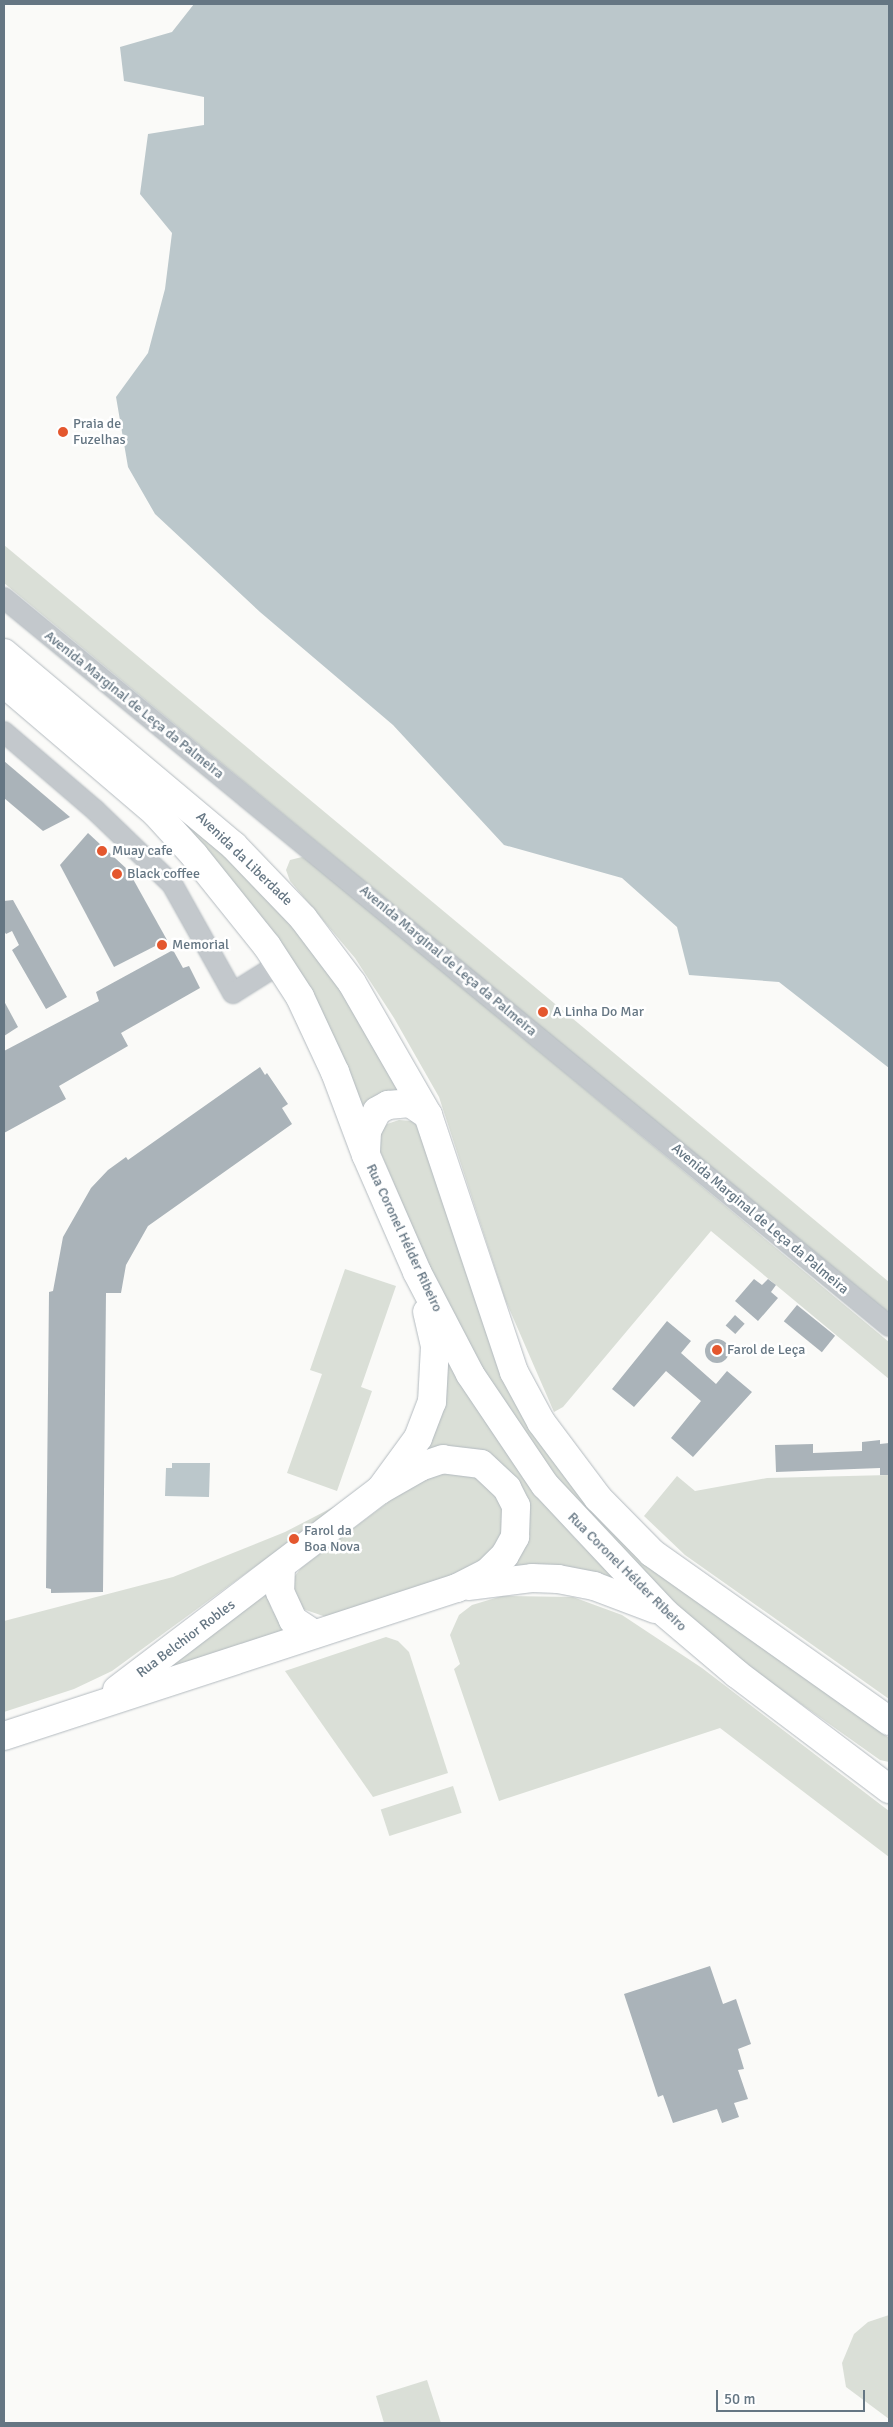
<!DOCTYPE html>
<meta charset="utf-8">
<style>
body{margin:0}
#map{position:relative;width:893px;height:2427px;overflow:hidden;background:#fafaf8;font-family:Signika,sans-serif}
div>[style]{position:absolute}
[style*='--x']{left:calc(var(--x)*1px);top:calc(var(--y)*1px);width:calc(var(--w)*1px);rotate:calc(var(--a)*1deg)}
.green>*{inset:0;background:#dadfd7;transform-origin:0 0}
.water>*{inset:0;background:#bbc7cb}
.building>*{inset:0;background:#aab3b9;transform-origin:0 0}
.round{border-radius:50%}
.roads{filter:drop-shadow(0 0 1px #b3babf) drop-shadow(0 0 1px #b3babf)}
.street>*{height:20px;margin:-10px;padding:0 10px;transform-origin:10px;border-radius:10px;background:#c3c8cc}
.secondary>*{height:28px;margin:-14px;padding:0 14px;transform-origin:14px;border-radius:14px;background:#fff}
.dots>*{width:14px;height:14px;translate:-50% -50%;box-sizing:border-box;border:2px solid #fff;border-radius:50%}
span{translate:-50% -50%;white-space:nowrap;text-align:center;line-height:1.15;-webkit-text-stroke:5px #fff;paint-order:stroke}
.poi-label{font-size:14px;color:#657683}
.left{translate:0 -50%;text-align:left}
.street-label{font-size:14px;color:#657683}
.frame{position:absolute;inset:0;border:5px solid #657683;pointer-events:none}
.scale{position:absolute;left:716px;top:2390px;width:149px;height:22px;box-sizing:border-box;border:2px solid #657683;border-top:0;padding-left:6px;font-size:15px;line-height:18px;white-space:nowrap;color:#657683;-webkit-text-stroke:4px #fff;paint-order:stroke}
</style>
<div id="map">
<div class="green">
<i style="clip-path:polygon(4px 545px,889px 1282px,889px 1316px,4px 583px)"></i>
<i style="clip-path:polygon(124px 762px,167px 799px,284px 912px,333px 974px,404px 1089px,381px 1094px,362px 1105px,304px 983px)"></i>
<i style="clip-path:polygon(302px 857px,313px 863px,889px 1342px,889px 1379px,711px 1231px,563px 1407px,554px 1412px,505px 1299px,439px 1097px,394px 1018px,355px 958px,290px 881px,286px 870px,290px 860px)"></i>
<i style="clip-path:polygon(399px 1120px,412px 1121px,420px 1128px,517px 1402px,746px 1635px,889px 1738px,889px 1762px,880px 1760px,759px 1674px,699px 1626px,600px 1531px,532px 1449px,485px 1377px,439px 1289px,377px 1144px,379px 1132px,387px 1124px)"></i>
<i style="clip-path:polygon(345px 1269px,396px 1286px,361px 1387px,372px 1391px,337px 1491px,287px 1473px,322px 1374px,310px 1370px)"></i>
<i style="clip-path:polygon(445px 1352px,524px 1475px,573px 1536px,621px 1585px,503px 1572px,519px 1551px,497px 1463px,469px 1448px,449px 1448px,419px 1456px)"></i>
<i style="clip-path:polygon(451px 1467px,475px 1472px,493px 1487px,502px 1505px,504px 1528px,494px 1552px,471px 1569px,326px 1617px,303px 1609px,293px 1589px,294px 1577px,301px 1568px,424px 1475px)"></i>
<i style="clip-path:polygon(889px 1475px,889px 1699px,685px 1555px,644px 1516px,677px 1476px,695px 1491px,767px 1478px)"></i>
<i style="clip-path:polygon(345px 1501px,112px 1671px,74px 1689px,4px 1712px,4px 1621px,173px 1577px,285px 1532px)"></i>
<i style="clip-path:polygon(268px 1593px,272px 1610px,288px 1630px,162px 1670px)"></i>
<i style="clip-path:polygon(502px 1596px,573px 1597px,622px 1615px,702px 1668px,889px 1811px,889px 1857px,720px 1728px,499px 1801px,454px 1669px,460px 1664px,450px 1635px,459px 1615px,472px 1605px)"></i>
<i style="clip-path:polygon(386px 1637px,398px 1641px,409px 1652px,448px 1773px,373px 1797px,285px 1671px)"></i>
<i style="left:453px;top:1786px;width:28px;height:76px;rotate:72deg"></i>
<i style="clip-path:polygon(889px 2315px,889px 2419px,846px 2387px,842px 2363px,854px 2334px,868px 2322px)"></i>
<i style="clip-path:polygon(427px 2380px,441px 2423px,384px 2423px,376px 2396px)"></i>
</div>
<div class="water">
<i style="clip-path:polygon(194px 4px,889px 4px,889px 1068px,779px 982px,689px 975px,677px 927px,622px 878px,504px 845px,393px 725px,260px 612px,155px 514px,128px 467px,116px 397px,148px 353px,165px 289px,172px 233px,140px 194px,148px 134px,204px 125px,204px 97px,124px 81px,120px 47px,172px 32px)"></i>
<i style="clip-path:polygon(172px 1463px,210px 1463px,209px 1497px,165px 1496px,166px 1468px,172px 1468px)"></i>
</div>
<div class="building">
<i style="clip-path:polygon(4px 761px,70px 817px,43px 831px,4px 798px)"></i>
<i style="clip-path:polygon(88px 833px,128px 870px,167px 940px,114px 967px,60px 865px)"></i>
<i style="clip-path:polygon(13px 900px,67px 997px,46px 1009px,12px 950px,19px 945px,12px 931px,6px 934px,4px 931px,4px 901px)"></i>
<i style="clip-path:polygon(173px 950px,183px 968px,189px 966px,200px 988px,121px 1033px,128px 1046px,59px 1086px,66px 1099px,4px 1133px,4px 1051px,99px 1001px,96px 992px)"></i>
<i style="clip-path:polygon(4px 1001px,18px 1027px,4px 1036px)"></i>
<i style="clip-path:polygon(260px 1067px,265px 1075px,267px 1073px,288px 1104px,282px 1108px,292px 1124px,148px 1226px,126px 1265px,121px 1293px,106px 1293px,103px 1592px,51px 1593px,51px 1589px,46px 1588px,49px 1292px,53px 1291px,63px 1237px,91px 1188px,108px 1170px,126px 1157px,128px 1160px)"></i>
<i style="clip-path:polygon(754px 1279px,762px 1285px,768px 1279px,776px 1285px,771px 1292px,778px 1298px,758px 1321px,735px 1301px)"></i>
<i style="left:797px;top:1305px;width:49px;height:21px;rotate:39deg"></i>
<i style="left:735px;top:1315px;width:13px;height:14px;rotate:42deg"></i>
<i style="clip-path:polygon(667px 1321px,691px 1341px,681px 1353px,716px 1384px,727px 1371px,752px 1392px,693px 1457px,671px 1438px,701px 1401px,666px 1371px,634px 1407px,612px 1389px)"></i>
<i class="round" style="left:705px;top:1339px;width:24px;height:24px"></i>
<i style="clip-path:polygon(880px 1440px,880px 1444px,889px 1443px,889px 1475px,880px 1475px,880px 1468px,776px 1472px,775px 1445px,813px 1444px,813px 1453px,862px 1451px,862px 1442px)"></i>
<i style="clip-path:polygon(710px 1966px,723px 2004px,736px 1999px,751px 2044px,738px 2049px,744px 2069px,738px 2070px,748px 2099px,734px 2103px,739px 2117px,722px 2123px,717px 2109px,673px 2123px,663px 2095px,658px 2097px,624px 1994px)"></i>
</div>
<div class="roads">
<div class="street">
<i style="--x:4;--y:598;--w:1146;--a:39.44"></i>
<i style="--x:4;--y:732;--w:120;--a:40.6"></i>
<i style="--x:95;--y:810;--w:107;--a:43.9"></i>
<i style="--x:172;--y:884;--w:125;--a:60.8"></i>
<i style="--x:233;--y:993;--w:54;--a:-32.2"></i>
</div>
<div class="secondary">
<i style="--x:4;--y:653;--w:300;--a:40"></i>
<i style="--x:234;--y:846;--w:100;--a:46.2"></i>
<i style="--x:303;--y:918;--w:81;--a:53"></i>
<i style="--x:352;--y:983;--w:152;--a:60.1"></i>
<i style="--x:428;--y:1115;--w:271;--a:71.5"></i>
<i style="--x:514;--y:1372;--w:57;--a:61.6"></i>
<i style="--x:541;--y:1422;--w:95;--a:53.1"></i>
<i style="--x:598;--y:1498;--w:77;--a:45.5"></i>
<i style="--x:652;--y:1553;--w:291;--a:35.3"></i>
<i style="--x:4;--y:683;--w:199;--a:40.5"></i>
<i style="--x:155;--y:812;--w:58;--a:47.8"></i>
<i style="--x:194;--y:855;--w:117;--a:51.3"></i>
<i style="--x:267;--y:946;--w:61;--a:57.1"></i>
<i style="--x:300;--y:997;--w:83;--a:65"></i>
<i style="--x:335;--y:1072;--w:89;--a:69.5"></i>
<i style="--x:366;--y:1155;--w:128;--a:66.4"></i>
<i style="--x:417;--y:1272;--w:115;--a:62.5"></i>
<i style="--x:470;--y:1374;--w:134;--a:56"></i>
<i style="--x:545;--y:1485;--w:175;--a:46.8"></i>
<i style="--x:665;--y:1613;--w:94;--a:40.3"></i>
<i style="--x:737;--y:1674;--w:191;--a:37.1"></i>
<i style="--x:366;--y:1151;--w:20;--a:-87"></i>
<i style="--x:367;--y:1131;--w:22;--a:-63"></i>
<i style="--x:377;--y:1111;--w:13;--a:-29"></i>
<i style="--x:388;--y:1105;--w:22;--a:-5"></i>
<i style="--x:410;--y:1103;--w:22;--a:34"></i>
<i style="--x:281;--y:1566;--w:26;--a:92"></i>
<i style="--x:280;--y:1592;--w:31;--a:65"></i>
<i style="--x:293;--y:1620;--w:25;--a:34"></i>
<i style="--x:468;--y:1586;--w:64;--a:-7.1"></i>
<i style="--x:532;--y:1578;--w:26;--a:2"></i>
<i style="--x:558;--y:1579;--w:37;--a:11"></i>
<i style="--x:594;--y:1586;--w:65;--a:20.7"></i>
<i style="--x:117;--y:1690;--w:330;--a:-37.3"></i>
<i style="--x:380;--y:1490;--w:64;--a:-53.8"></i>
<i style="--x:418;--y:1438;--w:39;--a:-69"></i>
<i style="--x:432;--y:1402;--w:56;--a:-86.9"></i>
<i style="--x:435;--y:1346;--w:35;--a:-103"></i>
<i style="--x:4;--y:1736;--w:477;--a:-18.1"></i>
<i style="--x:457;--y:1588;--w:34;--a:-27"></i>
<i style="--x:487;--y:1573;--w:25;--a:-45"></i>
<i style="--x:505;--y:1555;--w:21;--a:-61"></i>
<i style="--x:515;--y:1537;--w:31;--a:-88"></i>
<i style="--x:516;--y:1506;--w:20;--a:-117"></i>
<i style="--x:507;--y:1488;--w:35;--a:-137"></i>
<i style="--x:481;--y:1464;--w:38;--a:-173"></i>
<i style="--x:443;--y:1459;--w:24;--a:161"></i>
<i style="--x:420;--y:1467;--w:46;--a:150.1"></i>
</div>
</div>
<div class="dots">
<i style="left:63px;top:432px;background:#e4572e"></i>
<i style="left:102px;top:851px;background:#e4572e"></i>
<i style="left:117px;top:874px;background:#e4572e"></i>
<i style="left:162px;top:945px;background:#e4572e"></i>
<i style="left:543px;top:1012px;background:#e4572e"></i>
<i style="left:717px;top:1350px;background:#e4572e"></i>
<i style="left:294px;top:1539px;background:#e4572e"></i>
</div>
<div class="poi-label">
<span class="left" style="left:73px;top:432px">Praia de<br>Fuzelhas</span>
<span class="left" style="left:112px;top:851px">Muay cafe</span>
<span class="left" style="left:127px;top:874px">Black coffee</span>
<span class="left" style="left:172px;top:945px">Memorial</span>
<span class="left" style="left:553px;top:1012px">A Linha Do Mar</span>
<span class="left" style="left:727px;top:1350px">Farol de Leça</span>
<span class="left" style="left:304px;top:1539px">Farol da<br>Boa Nova</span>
</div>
<div class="street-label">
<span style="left:134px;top:705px;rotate:39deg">Avenida Marginal de Leça da Palmeira</span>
<span style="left:244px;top:859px;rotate:44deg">Avenida da Liberdade</span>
<span style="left:448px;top:961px;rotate:40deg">Avenida Marginal de Leça da Palmeira</span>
<span style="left:760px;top:1219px;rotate:40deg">Avenida Marginal de Leça da Palmeira</span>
<span style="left:404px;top:1238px;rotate:65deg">Rua Coronel Hélder Ribeiro</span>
<span style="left:627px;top:1572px;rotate:45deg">Rua Coronel Hélder Ribeiro</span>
<span style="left:186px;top:1639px;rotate:-37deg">Rua Belchior Robles</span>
</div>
<div class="frame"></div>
<div class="scale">50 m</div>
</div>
